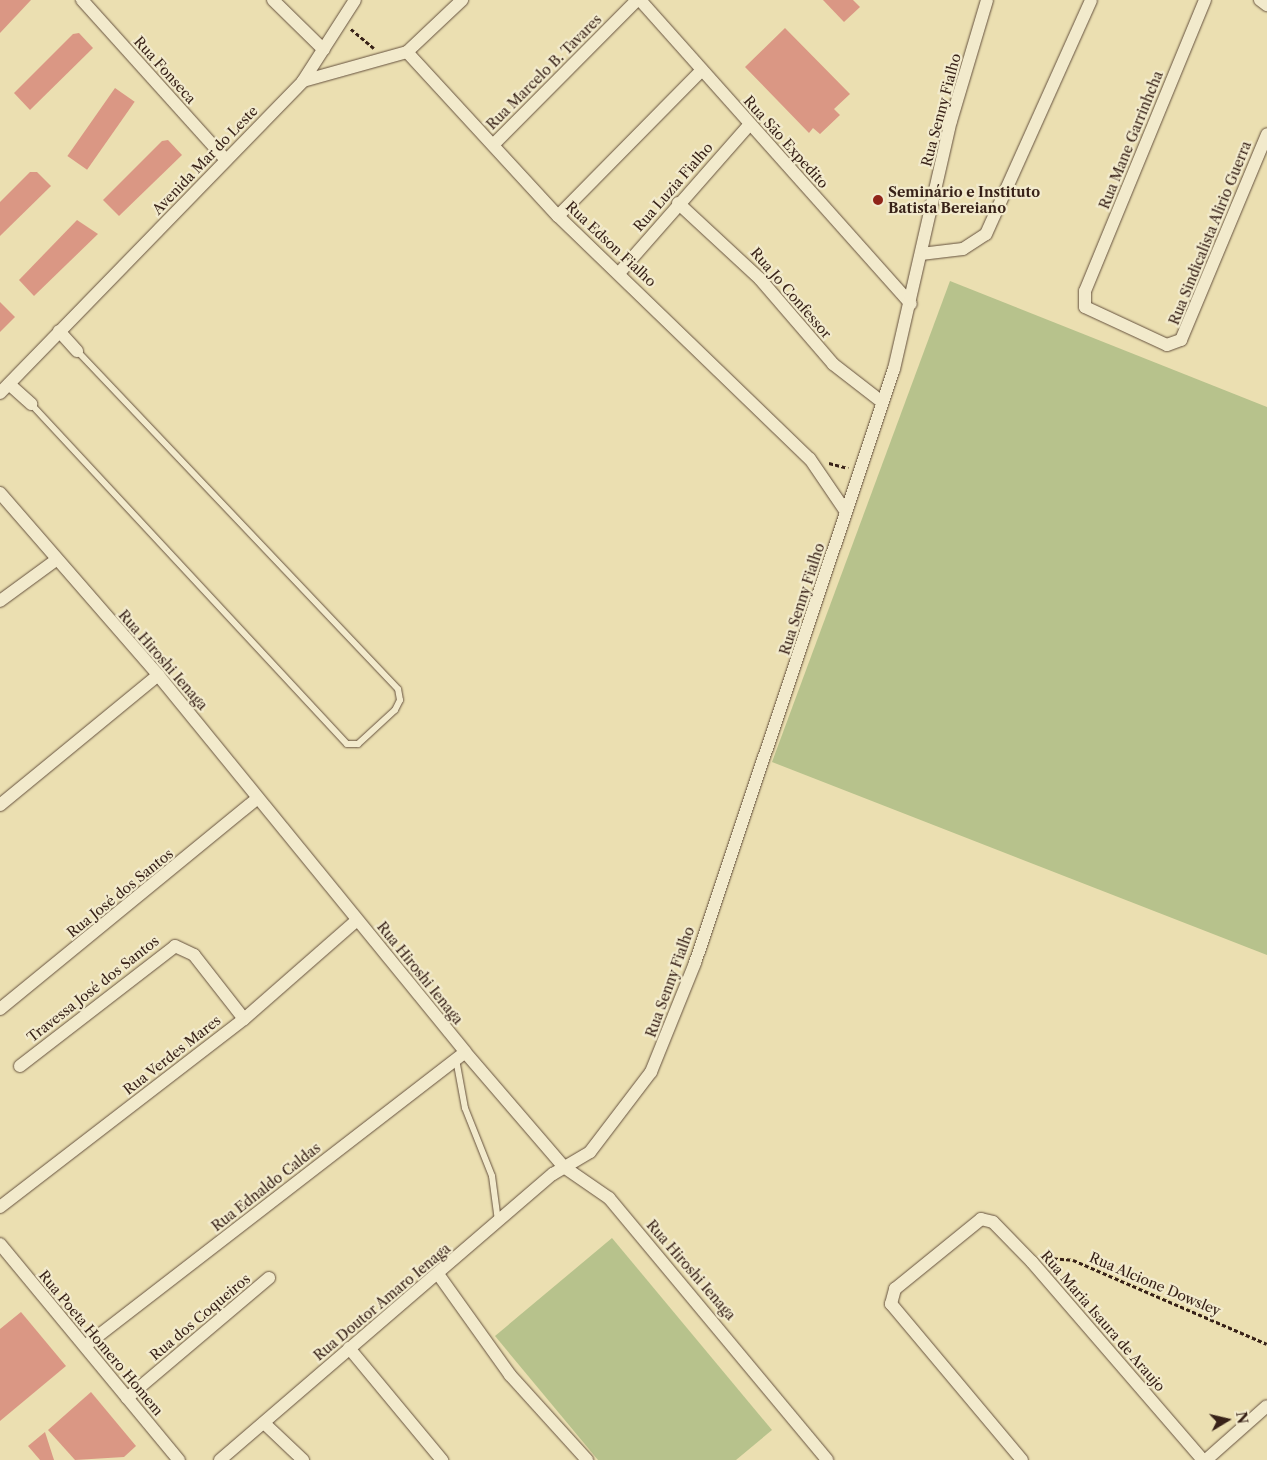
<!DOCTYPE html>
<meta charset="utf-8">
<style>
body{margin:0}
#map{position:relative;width:1267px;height:1460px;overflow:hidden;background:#ebdfb1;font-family:"Libre Caslon Text",serif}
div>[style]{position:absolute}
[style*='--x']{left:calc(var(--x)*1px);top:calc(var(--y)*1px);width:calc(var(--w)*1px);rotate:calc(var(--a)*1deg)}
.green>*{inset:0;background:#b7c28c}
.building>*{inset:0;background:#da9784;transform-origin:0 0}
.path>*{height:2.5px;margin-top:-1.25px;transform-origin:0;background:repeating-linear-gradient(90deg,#382218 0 4px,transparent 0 6.5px)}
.roads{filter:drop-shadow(0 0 1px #65513e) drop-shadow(0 0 1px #65513e)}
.service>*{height:6px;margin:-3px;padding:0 3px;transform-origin:3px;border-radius:3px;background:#f2eacc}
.minor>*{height:12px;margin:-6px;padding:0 6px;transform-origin:6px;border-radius:6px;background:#f2eacc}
.dots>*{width:14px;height:14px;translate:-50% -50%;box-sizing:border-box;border:2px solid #f2eacc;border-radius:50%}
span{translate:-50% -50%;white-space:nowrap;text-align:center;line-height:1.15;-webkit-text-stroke:4.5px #f2eacc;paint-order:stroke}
.street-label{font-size:14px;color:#382218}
.poi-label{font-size:14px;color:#382218;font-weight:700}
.left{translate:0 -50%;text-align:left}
.north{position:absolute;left:1202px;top:1395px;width:50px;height:50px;-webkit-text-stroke:4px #f2eacc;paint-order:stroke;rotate:81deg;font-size:14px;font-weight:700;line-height:20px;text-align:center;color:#382218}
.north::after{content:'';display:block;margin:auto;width:18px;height:22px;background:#382218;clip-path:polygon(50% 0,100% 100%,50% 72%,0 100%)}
</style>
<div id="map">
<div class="green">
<i style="clip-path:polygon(950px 281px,1267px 407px,1267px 955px,772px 762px)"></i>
<i style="clip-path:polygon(612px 1238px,772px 1430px,736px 1460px,598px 1460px,495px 1336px)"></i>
</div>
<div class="building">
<i style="clip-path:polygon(0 0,31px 0,0 33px)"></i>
<i style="clip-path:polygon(823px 0,853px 0,860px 7px,844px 22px)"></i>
<i style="clip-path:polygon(785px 28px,850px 94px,834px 109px,840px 115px,820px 134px,813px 128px,809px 133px,745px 67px)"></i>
<i style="clip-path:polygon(79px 33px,93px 48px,30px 110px,14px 93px,73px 34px)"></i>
<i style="left:115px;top:88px;width:24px;height:83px;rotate:35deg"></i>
<i style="clip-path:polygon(168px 140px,182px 155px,119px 216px,103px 200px,162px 141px)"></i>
<i style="clip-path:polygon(30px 172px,37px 172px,51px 186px,0 236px,0 202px)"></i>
<i style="clip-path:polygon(77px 220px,98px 234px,34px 296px,19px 280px)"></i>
<i style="clip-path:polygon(0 302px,15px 317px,0 332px)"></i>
<i style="clip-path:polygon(21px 1312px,66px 1366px,0 1421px,0 1329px)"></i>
<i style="clip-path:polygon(91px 1392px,136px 1446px,124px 1457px,75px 1460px,48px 1430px)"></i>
<i style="clip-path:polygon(45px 1432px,54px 1460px,40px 1460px,28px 1446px)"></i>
</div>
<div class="path">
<i style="--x:351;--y:29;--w:30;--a:40"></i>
<i style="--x:829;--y:463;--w:20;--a:15"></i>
<i style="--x:1047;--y:1258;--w:26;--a:4"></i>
<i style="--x:1073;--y:1260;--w:211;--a:23.4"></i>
</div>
<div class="roads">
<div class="service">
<i style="--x:31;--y:404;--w:464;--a:47.1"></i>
<i style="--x:347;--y:744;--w:11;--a:0"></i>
<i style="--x:358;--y:744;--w:50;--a:-42.6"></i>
<i style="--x:395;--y:710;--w:11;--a:-63"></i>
<i style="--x:400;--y:700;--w:11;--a:-100"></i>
<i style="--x:398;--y:689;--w:466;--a:-133.5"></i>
<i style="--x:456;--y:1059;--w:50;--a:79.6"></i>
<i style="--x:465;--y:1108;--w:73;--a:68.3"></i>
<i style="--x:492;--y:1176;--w:45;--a:82.4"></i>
</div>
<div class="minor">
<i style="--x:82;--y:0;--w:215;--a:48"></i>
<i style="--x:273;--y:0;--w:71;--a:44.4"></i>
<i style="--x:640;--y:0;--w:407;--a:48.3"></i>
<i style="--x:1205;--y:0;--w:315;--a:112.4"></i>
<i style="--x:1085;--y:291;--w:16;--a:90"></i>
<i style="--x:1085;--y:307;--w:90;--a:24.9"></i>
<i style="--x:1167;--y:345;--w:15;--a:-20"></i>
<i style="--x:1181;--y:340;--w:223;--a:-67.3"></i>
<i style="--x:1260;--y:0;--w:9;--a:36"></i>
<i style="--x:407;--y:52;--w:223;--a:47.4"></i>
<i style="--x:558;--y:216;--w:350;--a:44"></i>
<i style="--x:810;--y:459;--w:64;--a:55.8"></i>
<i style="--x:303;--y:81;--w:96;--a:-57.3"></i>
<i style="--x:494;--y:144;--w:203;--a:-45.2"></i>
<i style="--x:678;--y:203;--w:112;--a:42.8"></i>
<i style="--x:760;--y:279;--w:112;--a:49.3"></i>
<i style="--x:833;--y:364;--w:62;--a:37.8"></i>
<i style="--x:558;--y:216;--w:204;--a:-45.4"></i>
<i style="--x:921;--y:254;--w:42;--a:-6.8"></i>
<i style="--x:963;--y:249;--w:27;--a:-33"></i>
<i style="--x:986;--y:234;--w:256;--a:-65.8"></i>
<i style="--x:620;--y:272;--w:197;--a:-48.7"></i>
<i style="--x:59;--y:331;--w:27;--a:48"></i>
<i style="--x:9;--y:384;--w:30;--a:42"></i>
<i style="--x:0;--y:393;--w:435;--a:-45.8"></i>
<i style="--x:303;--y:81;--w:108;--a:-15.6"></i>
<i style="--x:407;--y:52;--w:76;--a:-43.4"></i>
<i style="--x:0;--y:493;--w:241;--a:49"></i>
<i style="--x:158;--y:675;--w:486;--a:50.8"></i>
<i style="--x:465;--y:1052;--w:152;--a:49.3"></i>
<i style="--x:564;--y:1167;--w:55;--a:34.6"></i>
<i style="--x:609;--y:1198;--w:341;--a:50.2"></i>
<i style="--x:0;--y:601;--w:69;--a:-36.2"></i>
<i style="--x:0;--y:805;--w:205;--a:-39.4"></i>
<i style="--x:0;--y:1009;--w:333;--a:-39.3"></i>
<i style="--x:20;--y:1066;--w:196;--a:-37.7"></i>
<i style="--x:175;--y:946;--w:21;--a:25"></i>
<i style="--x:194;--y:955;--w:81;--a:52"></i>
<i style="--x:0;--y:1207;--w:308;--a:-37.6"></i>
<i style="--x:244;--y:1019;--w:150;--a:-41.2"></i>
<i style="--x:0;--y:1244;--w:281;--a:50.4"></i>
<i style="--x:438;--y:1274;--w:124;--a:54.5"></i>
<i style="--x:510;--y:1375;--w:115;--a:47.8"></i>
<i style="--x:85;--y:1346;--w:480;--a:-37.7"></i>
<i style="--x:349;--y:1348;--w:146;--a:50.3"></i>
<i style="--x:127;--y:1398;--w:186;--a:-40.2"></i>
<i style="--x:264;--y:1423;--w:54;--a:43.5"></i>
<i style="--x:220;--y:1460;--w:439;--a:-40.7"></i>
<i style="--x:553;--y:1174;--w:43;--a:-30.7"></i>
<i style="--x:590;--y:1152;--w:101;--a:-52.7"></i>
<i style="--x:651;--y:1072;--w:118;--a:-68"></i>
<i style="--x:695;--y:963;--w:626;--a:-71.48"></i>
<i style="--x:894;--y:369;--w:254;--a:-77.1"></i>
<i style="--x:951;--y:121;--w:126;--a:-73.4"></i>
<i style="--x:1022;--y:1460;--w:204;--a:-130"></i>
<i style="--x:891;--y:1304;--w:16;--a:-75"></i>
<i style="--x:895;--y:1289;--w:111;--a:-39.1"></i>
<i style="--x:981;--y:1219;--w:12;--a:14"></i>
<i style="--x:993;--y:1222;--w:56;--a:45.7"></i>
<i style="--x:1032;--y:1262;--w:262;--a:49.2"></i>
<i style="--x:1206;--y:1460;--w:81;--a:-41.5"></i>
</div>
</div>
<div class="dots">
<i style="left:878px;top:200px;background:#8f2418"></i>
</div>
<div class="street-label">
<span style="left:165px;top:70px;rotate:48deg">Rua Fonseca</span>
<span style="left:544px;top:72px;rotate:-45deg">Rua Marcelo B. Tavares</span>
<span style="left:941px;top:110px;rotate:-75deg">Rua Senny Fialho</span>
<span style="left:1131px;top:140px;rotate:-68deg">Rua Mane Garrinhcha</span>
<span style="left:786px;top:142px;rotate:48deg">Rua São Expedito</span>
<span style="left:205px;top:160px;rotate:-46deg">Avenida Mar do Leste</span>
<span style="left:673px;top:187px;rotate:-49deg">Rua Luzia Fialho</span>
<span style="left:1210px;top:233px;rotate:-68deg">Rua Sindicalista Alirio Guerra</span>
<span style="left:611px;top:244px;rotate:43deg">Rua Edson Fialho</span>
<span style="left:791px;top:293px;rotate:49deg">Rua Jo Confessor</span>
<span style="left:802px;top:599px;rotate:-72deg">Rua Senny Fialho</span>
<span style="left:163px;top:660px;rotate:49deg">Rua Hiroshi Ienaga</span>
<span style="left:120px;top:893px;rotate:-39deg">Rua José dos Santos</span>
<span style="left:420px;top:973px;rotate:51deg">Rua Hiroshi Ienaga</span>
<span style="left:670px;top:982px;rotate:-70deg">Rua Senny Fialho</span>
<span style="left:93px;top:989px;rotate:-38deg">Travessa José dos Santos</span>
<span style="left:172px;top:1055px;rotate:-38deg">Rua Verdes Mares</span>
<span style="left:266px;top:1187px;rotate:-38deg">Rua Ednaldo Caldas</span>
<span style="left:691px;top:1270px;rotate:49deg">Rua Hiroshi Ienaga</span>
<span style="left:1155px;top:1284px;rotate:23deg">Rua Alcione Dowsley</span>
<span style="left:382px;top:1302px;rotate:-40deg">Rua Doutor Amaro Ienaga</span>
<span style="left:200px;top:1317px;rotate:-40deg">Rua dos Coqueiros</span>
<span style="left:1103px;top:1321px;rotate:49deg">Rua Maria Isaura de Araujo</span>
<span style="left:101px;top:1343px;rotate:50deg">Rua Poeta Homero Homem</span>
</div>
<div class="poi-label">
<span class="left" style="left:888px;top:200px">Seminário e Instituto<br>Batista Bereiano</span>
</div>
<div class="north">N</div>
</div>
